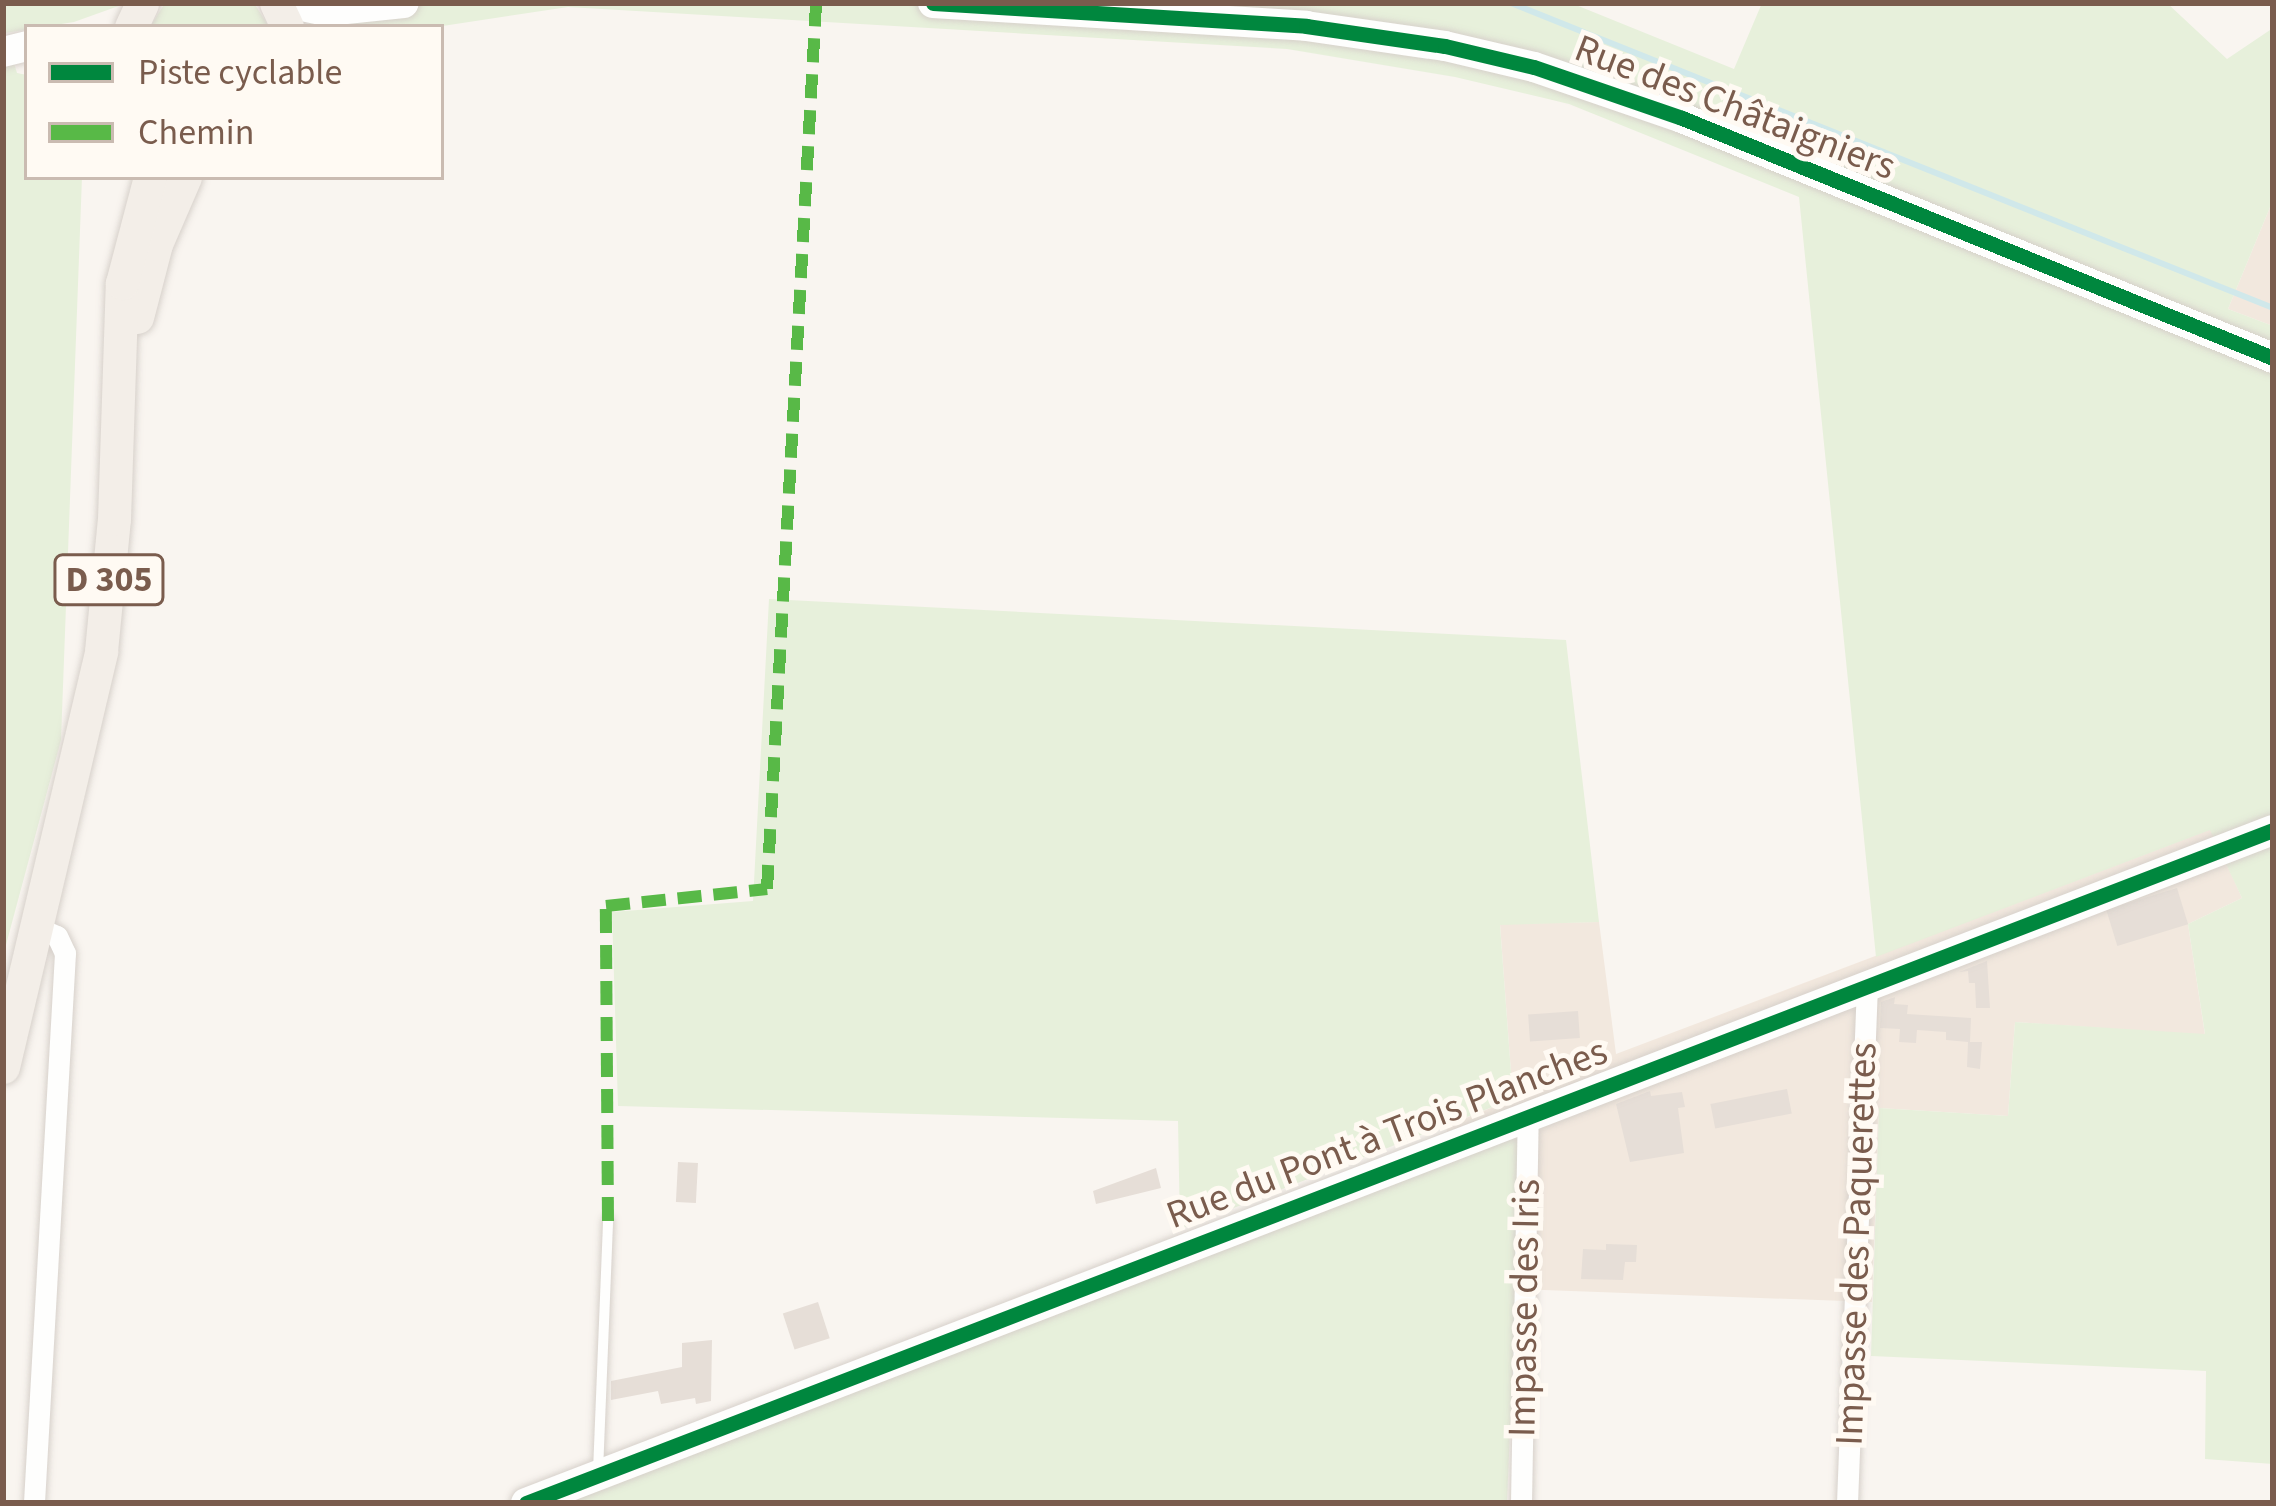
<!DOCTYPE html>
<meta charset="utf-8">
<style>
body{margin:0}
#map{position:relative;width:2276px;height:1506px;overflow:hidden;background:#f9f5f0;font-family:"Source Sans 3",sans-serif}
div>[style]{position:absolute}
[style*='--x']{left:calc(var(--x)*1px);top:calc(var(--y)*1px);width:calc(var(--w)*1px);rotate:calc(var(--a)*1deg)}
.residential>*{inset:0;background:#f2e8de}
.green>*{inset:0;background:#e7f0db}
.stream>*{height:6px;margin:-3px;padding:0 3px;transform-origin:3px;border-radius:3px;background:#d0e8ea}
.building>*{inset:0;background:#e6ded7;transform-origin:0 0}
.roads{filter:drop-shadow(0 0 3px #d7d1cb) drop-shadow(0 0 3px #d7d1cb)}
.lane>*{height:10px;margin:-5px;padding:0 5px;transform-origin:5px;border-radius:5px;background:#fefefd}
.street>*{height:21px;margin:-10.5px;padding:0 10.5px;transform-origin:10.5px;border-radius:10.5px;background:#fefefd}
.secondary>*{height:30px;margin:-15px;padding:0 15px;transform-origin:15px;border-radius:15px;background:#fefefd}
.primary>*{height:33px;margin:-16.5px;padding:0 16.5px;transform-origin:16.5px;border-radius:16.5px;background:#f3eee8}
.quiet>*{height:12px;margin-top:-6px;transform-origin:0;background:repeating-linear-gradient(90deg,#58b947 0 24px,transparent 0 36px)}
.cycleway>*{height:15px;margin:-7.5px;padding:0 7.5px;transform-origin:7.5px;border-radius:7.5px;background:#00873e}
span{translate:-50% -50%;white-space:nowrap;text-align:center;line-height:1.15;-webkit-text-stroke:10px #fffaf3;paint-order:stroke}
.shield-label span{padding:3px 9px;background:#fffaf3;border:3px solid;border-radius:9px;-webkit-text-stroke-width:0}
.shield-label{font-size:36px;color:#7a5c4d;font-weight:700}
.street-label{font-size:39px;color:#7a5c4d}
.frame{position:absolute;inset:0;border:6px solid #7a5c4d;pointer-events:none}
.legend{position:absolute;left:24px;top:24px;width:420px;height:156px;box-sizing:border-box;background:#fffaf3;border:3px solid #cabbb1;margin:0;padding:15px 21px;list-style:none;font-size:36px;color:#7a5c4d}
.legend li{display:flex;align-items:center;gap:24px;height:60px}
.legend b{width:60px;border:3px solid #cabbb1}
</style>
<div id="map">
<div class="residential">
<i style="clip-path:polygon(2273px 200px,2273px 326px,2228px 309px)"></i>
<i style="clip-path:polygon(2211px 829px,2242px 898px,2188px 924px,2205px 1035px,2015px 1022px,2008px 1116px,1879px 1108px,1872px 1302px,1515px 1289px,1453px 1157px,1446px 1126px,1513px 1099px,1500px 924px,1599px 922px,1616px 1054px)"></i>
</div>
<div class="green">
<i style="clip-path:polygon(3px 3px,127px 3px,74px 22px,5px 33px,17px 73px,27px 75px,27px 177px,82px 177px,61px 740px,3px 956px)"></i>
<i style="clip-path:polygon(165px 3px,254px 3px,269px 27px,150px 27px)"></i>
<i style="clip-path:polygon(299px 3px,1571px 3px,1734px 69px,1762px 3px,2167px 3px,2227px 59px,2273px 28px,2273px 200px,2228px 309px,2273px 326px,2273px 1464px,2205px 1459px,2206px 1371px,1871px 1356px,1879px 1108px,2008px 1116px,2015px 1022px,2205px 1034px,2188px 924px,2242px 898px,2210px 830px,1876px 957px,1799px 197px,1569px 104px,1455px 77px,1287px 49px,568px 7px,436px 27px,311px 27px)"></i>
<i style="clip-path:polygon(769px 599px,1566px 640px,1599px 922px,1500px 925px,1513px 1099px,1180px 1229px,1178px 1121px,618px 1106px,612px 912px,753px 901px)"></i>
<i style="clip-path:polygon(1523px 1124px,1507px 1503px,560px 1503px)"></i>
</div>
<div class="stream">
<i style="--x:1511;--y:3;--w:821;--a:21.81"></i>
</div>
<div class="building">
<i style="left:2177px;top:888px;width:38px;height:74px;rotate:73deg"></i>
<i style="clip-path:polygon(1987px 961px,1990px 1008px,1976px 1008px,1975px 983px,1969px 983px,1968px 971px,1959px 972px)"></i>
<i style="clip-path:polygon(1895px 997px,1894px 1004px,1908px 1005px,1907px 1014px,1971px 1018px,1970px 1042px,1982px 1042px,1980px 1069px,1967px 1067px,1968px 1042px,1946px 1040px,1946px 1032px,1917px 1030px,1916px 1043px,1899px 1042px,1900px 1029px,1880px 1028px,1881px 1002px)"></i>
<i style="left:1578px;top:1011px;width:27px;height:50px;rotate:86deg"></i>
<i style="left:1787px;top:1089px;width:25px;height:78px;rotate:79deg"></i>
<i style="clip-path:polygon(1650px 1091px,1651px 1096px,1682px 1092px,1685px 1107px,1678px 1108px,1684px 1153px,1630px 1162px,1616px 1104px)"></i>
<i style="left:678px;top:1162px;width:20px;height:40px;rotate:3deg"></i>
<i style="clip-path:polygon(1156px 1168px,1161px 1188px,1096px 1204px,1093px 1191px)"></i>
<i style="clip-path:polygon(1606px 1244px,1637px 1245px,1636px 1262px,1625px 1262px,1623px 1280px,1581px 1279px,1583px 1249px,1606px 1250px)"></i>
<i style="left:818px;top:1302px;width:38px;height:37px;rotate:72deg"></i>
<i style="clip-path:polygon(712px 1340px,711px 1401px,696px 1404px,695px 1398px,661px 1404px,658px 1391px,611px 1400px,611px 1381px,682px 1367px,682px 1343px)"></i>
</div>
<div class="roads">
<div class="lane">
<i style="--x:598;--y:1472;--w:251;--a:-87.7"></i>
</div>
<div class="street">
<i style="--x:32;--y:925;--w:27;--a:24"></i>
<i style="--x:57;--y:936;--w:19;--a:65"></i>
<i style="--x:65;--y:953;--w:551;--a:93.23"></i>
<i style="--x:1521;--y:1503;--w:389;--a:-89"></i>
<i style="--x:1847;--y:1503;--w:518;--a:-87.79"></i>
</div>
<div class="secondary">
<i style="--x:288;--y:3;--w:40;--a:12"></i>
<i style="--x:327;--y:11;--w:77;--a:-5.9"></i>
<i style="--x:933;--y:3;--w:374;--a:3.5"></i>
<i style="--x:1306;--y:26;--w:140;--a:8.2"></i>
<i style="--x:1445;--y:46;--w:91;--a:13.3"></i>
<i style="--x:1534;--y:67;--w:157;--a:19"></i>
<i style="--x:1682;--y:118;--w:638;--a:22.1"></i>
<i style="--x:3;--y:52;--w:25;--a:-14"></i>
<i style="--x:526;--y:1503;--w:1872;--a:-21.07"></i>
</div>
<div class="primary">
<i style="--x:276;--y:3;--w:26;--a:65"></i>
<i style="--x:131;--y:27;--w:26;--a:-65"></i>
<i style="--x:137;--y:317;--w:75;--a:-75.4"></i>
<i style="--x:156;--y:244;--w:73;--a:-66.6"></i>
<i style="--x:3;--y:1067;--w:427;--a:-76.7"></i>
<i style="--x:101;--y:651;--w:133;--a:-84.4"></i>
<i style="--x:114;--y:519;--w:236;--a:-88.1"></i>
<i style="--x:122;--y:283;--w:110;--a:-75.2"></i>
</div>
</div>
<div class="quiet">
<i style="--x:608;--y:1221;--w:315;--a:-90.4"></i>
<i style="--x:606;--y:906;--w:162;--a:-6"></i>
<i style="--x:767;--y:889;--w:887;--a:-86.83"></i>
</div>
<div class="cycleway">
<i style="--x:933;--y:3;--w:374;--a:3.5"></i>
<i style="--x:1306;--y:26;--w:140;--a:8.2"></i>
<i style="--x:1445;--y:46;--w:91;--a:13.3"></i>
<i style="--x:1534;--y:67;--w:157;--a:19"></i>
<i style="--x:1682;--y:118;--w:638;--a:22.1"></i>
<i style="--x:526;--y:1503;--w:1872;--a:-21.07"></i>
</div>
<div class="shield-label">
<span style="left:109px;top:580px">D 305</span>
</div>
<div class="street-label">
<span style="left:1735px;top:108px;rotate:21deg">Rue des Châtaigniers</span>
<span style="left:1387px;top:1134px;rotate:-21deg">Rue du Pont à Trois Planches</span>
<span style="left:1857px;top:1244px;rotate:-88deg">Impasse des Paquerettes</span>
<span style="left:1525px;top:1308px;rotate:-89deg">Impasse des Iris</span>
</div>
<div class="frame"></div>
<ul class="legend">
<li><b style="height:15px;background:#00873e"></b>Piste cyclable</li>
<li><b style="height:15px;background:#58b947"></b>Chemin</li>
</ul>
</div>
